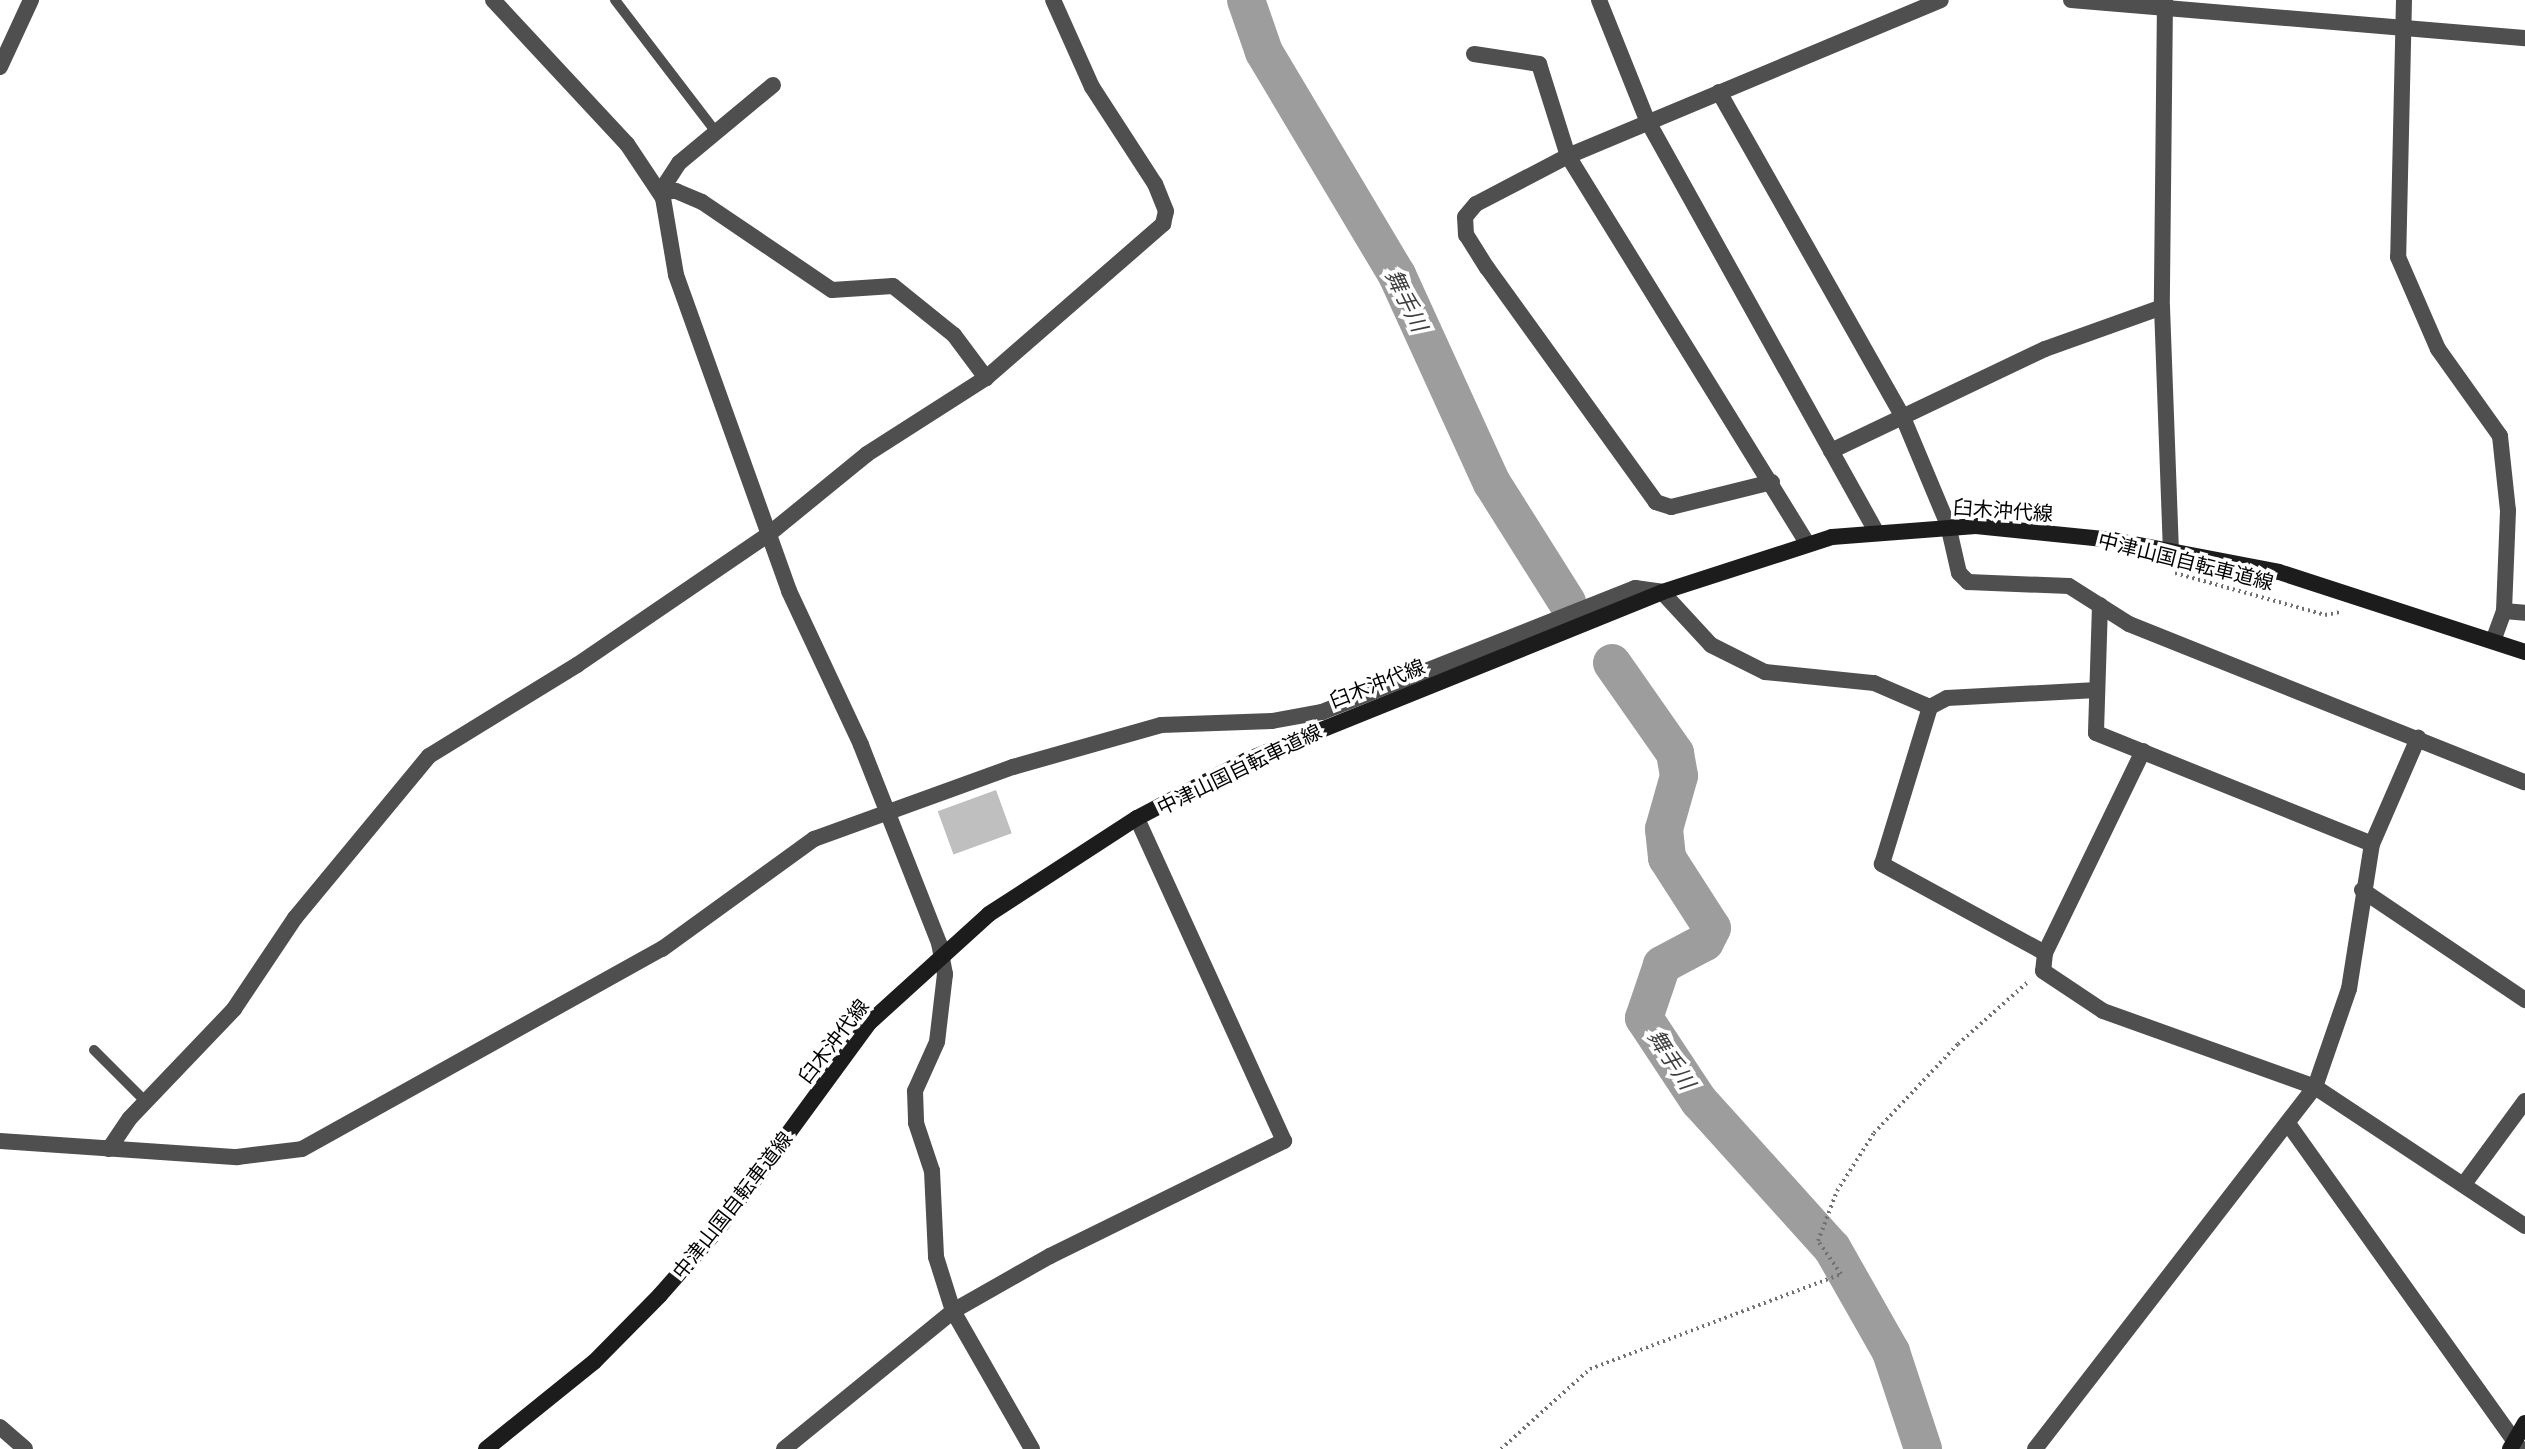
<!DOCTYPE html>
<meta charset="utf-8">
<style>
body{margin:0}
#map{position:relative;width:2525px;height:1449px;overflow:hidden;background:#fff;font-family:"Noto Sans","Noto Sans JP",sans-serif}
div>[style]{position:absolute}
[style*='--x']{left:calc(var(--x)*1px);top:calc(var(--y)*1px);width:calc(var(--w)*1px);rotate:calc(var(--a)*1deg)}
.river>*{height:38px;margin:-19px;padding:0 19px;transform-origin:19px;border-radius:19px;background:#9d9d9d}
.building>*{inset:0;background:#bfbfbf;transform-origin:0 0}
.path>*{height:4px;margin-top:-2px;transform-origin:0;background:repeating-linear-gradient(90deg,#717171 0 2px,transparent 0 6px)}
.service>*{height:10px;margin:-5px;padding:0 5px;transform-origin:5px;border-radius:5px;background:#4f4f4f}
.minor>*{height:16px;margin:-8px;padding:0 8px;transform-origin:8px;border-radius:8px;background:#4f4f4f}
.secondary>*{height:16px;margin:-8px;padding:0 8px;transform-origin:8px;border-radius:8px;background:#1c1c1c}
span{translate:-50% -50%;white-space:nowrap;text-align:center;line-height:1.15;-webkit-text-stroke:7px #fff;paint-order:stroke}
.street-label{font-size:20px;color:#000}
.water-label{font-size:22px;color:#3e3e3e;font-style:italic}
</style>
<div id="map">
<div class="river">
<i style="--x:1246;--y:0;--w:55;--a:70.9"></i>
<i style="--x:1264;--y:52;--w:260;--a:59.2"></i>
<i style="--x:1397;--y:275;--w:229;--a:65.5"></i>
<i style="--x:1492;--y:483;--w:141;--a:57.8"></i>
<i style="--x:1612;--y:663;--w:110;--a:55"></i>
<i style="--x:1675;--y:753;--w:23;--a:80"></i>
<i style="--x:1679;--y:776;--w:55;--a:105.8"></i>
<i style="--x:1664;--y:829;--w:29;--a:84"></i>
<i style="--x:1667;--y:858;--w:83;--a:57.3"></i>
<i style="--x:1712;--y:928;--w:16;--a:117"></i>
<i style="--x:1705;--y:942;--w:49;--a:151.9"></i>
<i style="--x:1662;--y:965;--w:56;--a:108.8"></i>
<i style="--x:1644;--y:1018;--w:100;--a:56.5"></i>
<i style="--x:1699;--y:1101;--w:198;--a:47.9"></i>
<i style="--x:1832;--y:1248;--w:120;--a:60.4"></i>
<i style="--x:1891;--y:1352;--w:102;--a:71.7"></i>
</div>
<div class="building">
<i style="left:996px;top:790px;width:46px;height:62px;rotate:70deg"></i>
</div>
<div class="path">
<i style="--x:2175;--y:573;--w:156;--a:15.6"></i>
<i style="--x:2325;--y:615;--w:15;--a:-11"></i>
<i style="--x:1501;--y:1449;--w:120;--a:-42"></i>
<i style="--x:1590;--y:1369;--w:268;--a:-20.7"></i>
<i style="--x:1841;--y:1274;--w:40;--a:-124.9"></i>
<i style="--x:1818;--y:1241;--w:53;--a:-69.2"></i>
<i style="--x:1837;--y:1191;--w:69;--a:-57.5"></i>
<i style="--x:1874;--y:1133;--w:122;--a:-46.7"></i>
<i style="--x:1958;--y:1044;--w:96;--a:-41.6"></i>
</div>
<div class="service">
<i style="--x:615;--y:0;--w:165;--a:52.6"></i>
<i style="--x:94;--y:1050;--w:75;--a:45"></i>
</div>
<div class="minor">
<i style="--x:493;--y:0;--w:197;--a:47.1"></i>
<i style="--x:627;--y:144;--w:65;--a:56.3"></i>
<i style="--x:663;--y:198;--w:78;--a:80.4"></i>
<i style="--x:676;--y:275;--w:336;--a:70.3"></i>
<i style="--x:789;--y:591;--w:170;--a:64.9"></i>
<i style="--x:861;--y:745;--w:213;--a:68.5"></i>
<i style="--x:939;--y:943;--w:32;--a:79"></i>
<i style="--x:945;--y:974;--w:68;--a:96.7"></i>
<i style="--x:937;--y:1042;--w:54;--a:114.2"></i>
<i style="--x:915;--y:1091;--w:32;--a:88"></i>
<i style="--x:916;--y:1123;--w:51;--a:71.6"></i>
<i style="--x:932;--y:1171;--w:86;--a:87.3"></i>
<i style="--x:936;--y:1257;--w:57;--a:72.5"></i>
<i style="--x:953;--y:1311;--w:159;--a:60.2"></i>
<i style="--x:1599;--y:0;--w:129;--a:68.2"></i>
<i style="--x:1647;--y:120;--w:470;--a:60.9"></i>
<i style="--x:2071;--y:0;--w:456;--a:4.8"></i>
<i style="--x:2165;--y:0;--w:307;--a:90.6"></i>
<i style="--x:2162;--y:307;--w:244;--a:87.9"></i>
<i style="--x:2404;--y:0;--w:257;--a:91.3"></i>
<i style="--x:2398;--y:257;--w:100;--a:66.5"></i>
<i style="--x:2438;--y:349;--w:107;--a:54.5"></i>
<i style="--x:2500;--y:436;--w:75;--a:83.9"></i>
<i style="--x:2508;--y:511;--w:100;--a:92.3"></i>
<i style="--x:2504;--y:611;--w:32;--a:110"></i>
<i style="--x:1474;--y:54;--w:66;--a:8.7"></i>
<i style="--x:1539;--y:64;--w:96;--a:72.5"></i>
<i style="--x:1568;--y:156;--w:455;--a:58.3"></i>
<i style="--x:0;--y:67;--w:74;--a:-65.2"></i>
<i style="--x:773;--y:85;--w:122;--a:140.3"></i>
<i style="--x:679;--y:163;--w:35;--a:123"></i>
<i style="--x:660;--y:192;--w:16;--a:-4"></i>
<i style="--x:676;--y:191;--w:28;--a:23"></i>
<i style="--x:702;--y:202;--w:157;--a:34.1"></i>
<i style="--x:832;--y:290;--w:61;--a:-3.8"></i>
<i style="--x:893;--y:286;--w:78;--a:38.8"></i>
<i style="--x:954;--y:335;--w:54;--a:53.3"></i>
<i style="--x:1719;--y:92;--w:371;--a:60.5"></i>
<i style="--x:1902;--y:415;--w:119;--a:67.3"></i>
<i style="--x:1948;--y:525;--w:49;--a:77.1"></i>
<i style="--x:1959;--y:573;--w:13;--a:45"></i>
<i style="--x:1968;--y:582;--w:101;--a:2.3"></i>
<i style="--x:2069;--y:586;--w:71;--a:32.3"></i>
<i style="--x:2129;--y:624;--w:426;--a:21.8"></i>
<i style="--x:1831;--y:451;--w:237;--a:-25.5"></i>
<i style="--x:2045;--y:349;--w:124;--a:-19.7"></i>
<i style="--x:1772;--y:482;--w:104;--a:166.1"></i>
<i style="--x:1671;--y:507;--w:16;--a:-162"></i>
<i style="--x:1656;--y:502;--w:289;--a:-125.8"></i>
<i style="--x:1487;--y:268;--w:39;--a:-122"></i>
<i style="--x:1466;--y:235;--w:18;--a:-93"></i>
<i style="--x:1465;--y:217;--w:17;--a:-50"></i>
<i style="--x:1476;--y:204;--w:104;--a:-27.6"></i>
<i style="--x:1568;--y:156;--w:404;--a:-22.7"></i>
<i style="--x:2100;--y:605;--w:128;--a:91.8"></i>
<i style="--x:2096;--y:733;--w:297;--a:21.9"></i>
<i style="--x:2504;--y:611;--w:21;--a:5"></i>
<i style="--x:2143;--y:751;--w:225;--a:115.9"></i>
<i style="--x:2045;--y:953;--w:18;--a:96"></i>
<i style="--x:2043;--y:971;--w:72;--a:33.7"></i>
<i style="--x:2103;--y:1011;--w:225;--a:19.7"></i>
<i style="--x:2315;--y:1087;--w:252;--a:33.5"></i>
<i style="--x:2362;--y:890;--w:197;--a:34"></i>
<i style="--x:2045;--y:953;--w:186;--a:-151.4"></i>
<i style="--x:1882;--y:864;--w:164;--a:-73"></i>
<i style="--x:1930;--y:707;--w:19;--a:-28"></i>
<i style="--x:1947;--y:698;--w:150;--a:-3.1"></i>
<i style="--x:2289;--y:1125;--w:398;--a:54.5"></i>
<i style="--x:0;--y:1141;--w:238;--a:3.9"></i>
<i style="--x:237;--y:1157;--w:65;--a:-7"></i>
<i style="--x:302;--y:1149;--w:412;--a:-29.1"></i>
<i style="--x:662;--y:949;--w:188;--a:-35.9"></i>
<i style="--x:814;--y:839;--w:212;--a:-19.9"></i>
<i style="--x:1013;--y:767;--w:154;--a:-15.8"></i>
<i style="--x:1161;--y:725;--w:111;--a:-2.1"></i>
<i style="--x:1272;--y:721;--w:51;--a:-10.2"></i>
<i style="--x:1322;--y:712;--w:337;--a:-21.6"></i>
<i style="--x:1635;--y:588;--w:27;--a:8"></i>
<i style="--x:1662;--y:592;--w:72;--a:47.2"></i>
<i style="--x:1711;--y:645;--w:60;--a:26.6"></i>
<i style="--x:1765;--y:672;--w:110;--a:5.8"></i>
<i style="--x:1874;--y:683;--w:61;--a:23.2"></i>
<i style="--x:109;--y:1149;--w:37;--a:-56"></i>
<i style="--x:130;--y:1118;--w:151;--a:-46.3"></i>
<i style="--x:234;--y:1009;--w:110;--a:-56.2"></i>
<i style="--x:295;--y:918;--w:210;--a:-50.4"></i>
<i style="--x:429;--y:756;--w:174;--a:-31.6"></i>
<i style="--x:577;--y:665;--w:232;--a:-34.3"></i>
<i style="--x:769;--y:534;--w:127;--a:-39.2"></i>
<i style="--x:867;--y:454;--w:141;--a:-32.6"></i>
<i style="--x:986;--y:378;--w:235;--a:-41"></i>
<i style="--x:1163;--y:224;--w:13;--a:-77"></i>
<i style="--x:1166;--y:211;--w:29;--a:-112"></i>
<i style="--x:1155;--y:184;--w:116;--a:-123"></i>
<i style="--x:1092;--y:87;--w:95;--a:-114.1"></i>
<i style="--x:2464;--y:1184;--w:103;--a:-53.7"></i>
<i style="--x:0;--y:1427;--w:33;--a:41"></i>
<i style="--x:784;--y:1449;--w:218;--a:-39.2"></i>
<i style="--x:953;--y:1311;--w:112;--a:-29.6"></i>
<i style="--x:1050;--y:1256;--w:261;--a:-26.2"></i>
<i style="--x:1284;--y:1141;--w:355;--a:-114.5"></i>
<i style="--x:2035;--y:1449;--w:458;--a:-52.3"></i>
<i style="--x:2315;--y:1087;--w:104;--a:-70.9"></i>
<i style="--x:2349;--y:989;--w:147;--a:-81"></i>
<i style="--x:2372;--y:844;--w:116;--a:-66.5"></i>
</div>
<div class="secondary">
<i style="--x:486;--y:1449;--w:139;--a:-38.9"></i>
<i style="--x:594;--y:1362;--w:94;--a:-45.4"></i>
<i style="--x:660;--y:1295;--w:89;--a:-48.6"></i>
<i style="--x:719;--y:1228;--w:254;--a:-53.8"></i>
<i style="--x:869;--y:1023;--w:162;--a:-42.2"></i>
<i style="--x:989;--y:914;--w:176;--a:-33"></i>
<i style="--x:1137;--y:818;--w:124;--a:-27.8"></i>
<i style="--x:1247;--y:760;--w:448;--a:-22"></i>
<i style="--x:1662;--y:592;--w:179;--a:-17.9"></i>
<i style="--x:1832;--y:537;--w:144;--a:-4.4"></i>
<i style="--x:1976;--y:526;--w:138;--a:5.8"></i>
<i style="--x:2113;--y:540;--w:169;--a:10.9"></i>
<i style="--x:2279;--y:572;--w:259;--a:18"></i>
<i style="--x:2510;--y:1449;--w:30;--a:-60"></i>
</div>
<div class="street-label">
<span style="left:2003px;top:510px;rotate:4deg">臼木沖代線</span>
<span style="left:2186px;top:561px;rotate:14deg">中津山国自転車道線</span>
<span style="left:1377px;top:683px;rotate:-21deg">臼木沖代線</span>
<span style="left:1239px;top:769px;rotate:-26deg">中津山国自転車道線</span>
<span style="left:833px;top:1041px;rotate:-52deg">臼木沖代線</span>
<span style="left:732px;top:1205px;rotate:-52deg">中津山国自転車道線</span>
</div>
<div class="water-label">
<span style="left:1407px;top:300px;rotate:64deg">舞手川</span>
<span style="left:1672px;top:1059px;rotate:57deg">舞手川</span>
</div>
</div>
